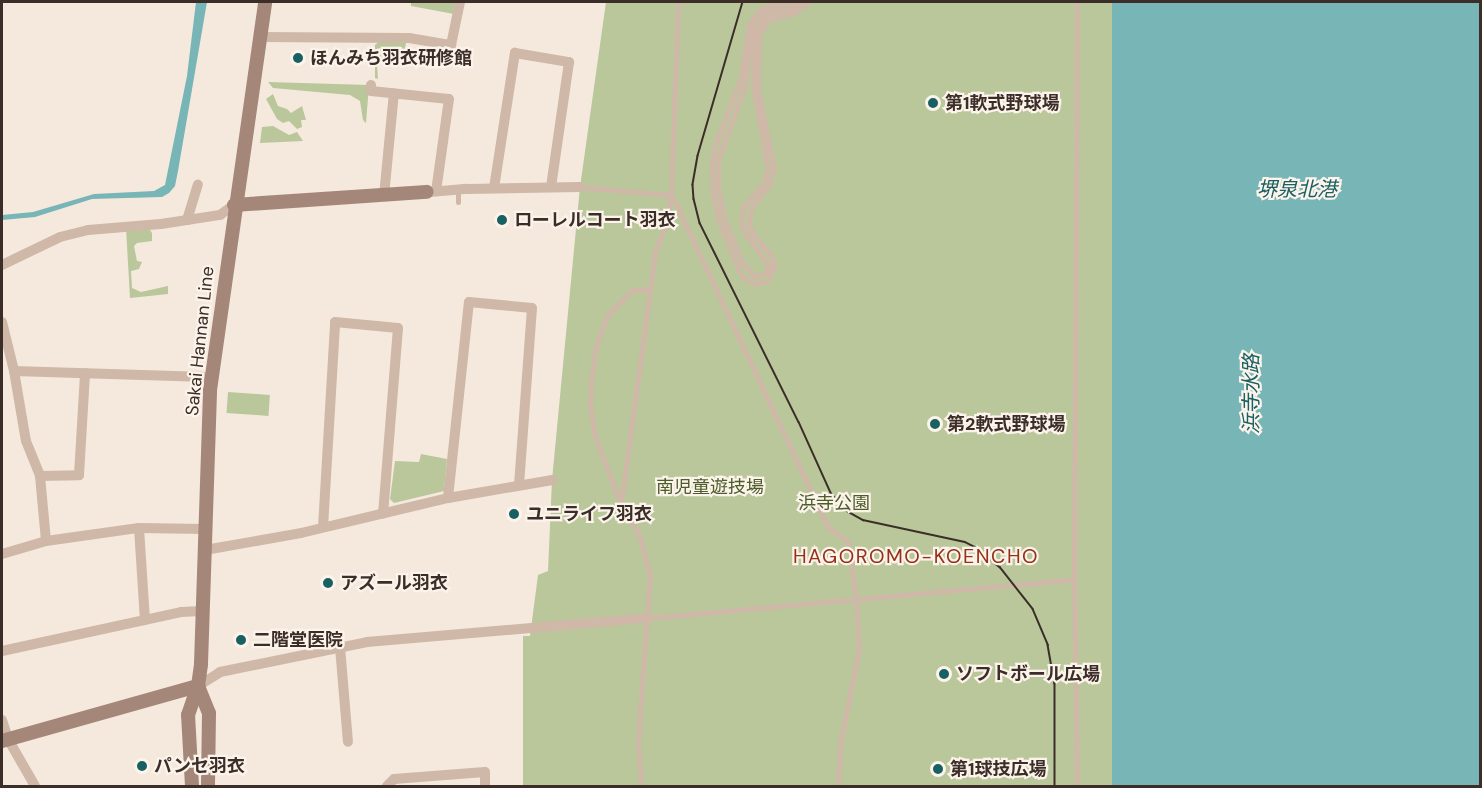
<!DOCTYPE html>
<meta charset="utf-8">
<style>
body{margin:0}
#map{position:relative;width:1482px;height:788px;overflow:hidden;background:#f5e9dd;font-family:"DM Sans","Noto Sans JP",sans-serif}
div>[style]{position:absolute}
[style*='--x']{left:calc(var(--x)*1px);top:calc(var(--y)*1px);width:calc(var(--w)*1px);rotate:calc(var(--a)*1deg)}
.green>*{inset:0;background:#b9c79b;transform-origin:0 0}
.water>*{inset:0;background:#78b5b6;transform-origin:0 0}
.lane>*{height:5px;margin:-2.5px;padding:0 2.5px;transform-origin:2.5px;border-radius:2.5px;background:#cfb8a7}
.street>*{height:10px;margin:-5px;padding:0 5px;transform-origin:5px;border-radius:5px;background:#cfb8a7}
.secondary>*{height:14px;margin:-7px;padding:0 7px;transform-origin:7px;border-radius:7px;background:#a48778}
.tram>*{height:1.5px;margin:-0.75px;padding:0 0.75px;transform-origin:0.75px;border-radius:0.75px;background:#3b2e28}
.dots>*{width:16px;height:16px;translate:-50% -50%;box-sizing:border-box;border:3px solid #fcf3eb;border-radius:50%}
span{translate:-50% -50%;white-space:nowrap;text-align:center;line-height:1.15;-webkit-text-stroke:4.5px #fcf3eb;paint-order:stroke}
.poi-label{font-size:18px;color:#3b2e28;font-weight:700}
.left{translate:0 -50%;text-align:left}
.street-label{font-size:18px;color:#3b2e28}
.park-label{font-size:18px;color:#4b5d29}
.water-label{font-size:20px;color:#186062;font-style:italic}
.neighbourhood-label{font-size:20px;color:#943117;letter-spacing:1.5px}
.frame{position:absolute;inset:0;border:3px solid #3b2e28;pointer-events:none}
</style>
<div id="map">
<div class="green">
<i style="clip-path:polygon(411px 2px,456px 2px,454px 14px,411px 6px)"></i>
<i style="clip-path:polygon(606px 2px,1112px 2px,1116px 786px,523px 786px,523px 636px,530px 636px,538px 575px,548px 571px,552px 480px,580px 187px)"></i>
<i style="clip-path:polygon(380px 41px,406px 43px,404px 55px,402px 47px,383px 47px,380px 64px,377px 64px,378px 79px,375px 78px,375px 45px)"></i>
<i style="clip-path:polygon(268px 82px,369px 85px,366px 123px,363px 120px,360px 101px,350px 95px,273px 88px)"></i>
<i style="clip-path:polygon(273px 94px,278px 106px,287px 109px,291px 113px,302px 106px,306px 120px,301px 120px,302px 127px,297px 129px,289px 121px,283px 123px,277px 119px,266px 99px)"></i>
<i style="clip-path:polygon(273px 126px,289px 135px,297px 132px,303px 141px,260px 143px,262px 127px)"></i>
<i style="clip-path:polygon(148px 227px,152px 233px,152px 241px,137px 243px,134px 246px,137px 261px,142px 262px,139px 269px,131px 271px,132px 288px,141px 292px,168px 286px,168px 294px,130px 298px,126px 228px)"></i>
<i style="left:228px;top:392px;width:42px;height:21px;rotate:4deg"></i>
<i style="clip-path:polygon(421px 454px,447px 459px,444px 491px,394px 503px,390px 499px,395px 461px,419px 462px)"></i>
</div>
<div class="water">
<i style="clip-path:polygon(196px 2px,207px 2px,178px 171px,175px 186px,169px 193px,162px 197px,92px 199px,35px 217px,2px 220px,2px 215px,33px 212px,94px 194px,154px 191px,165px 185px,187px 76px)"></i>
<i style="left:1112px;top:2px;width:368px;height:784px"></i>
</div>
<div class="lane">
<i style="--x:783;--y:2;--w:22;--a:164"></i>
<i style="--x:762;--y:8;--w:20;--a:131"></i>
<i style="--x:749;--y:23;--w:56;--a:98.3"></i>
<i style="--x:741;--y:78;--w:72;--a:111.2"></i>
<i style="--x:715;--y:145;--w:20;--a:99"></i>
<i style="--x:712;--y:165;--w:30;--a:88"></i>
<i style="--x:713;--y:195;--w:27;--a:77"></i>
<i style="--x:719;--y:221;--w:56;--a:68"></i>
<i style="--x:740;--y:273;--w:8;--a:50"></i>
<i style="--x:745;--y:279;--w:12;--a:24"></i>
<i style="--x:756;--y:284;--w:11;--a:-15"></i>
<i style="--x:767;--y:281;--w:17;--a:-62"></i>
<i style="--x:775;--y:266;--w:12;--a:-110"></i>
<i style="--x:771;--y:255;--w:29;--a:-131"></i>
<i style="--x:752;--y:233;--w:11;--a:-105"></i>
<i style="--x:749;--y:222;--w:14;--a:-82"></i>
<i style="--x:751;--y:208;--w:29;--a:-52"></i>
<i style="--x:769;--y:185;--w:18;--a:-74"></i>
<i style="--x:774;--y:168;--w:80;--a:-101.6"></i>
<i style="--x:758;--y:90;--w:55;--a:-89"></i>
<i style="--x:759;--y:35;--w:19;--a:-58"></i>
<i style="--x:769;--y:19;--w:26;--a:-13"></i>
<i style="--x:794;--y:13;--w:19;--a:-36"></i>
<i style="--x:799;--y:2;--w:32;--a:167"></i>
<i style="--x:768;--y:9;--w:21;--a:135"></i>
<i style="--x:753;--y:24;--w:62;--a:97.5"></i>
<i style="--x:745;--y:85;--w:80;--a:109.8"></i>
<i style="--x:718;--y:160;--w:29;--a:90"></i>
<i style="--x:718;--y:189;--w:30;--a:78"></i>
<i style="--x:724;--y:218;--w:48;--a:67.8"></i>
<i style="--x:742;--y:262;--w:20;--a:49"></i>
<i style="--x:755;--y:277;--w:12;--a:-24"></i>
<i style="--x:766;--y:272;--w:7;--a:-63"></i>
<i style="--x:769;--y:266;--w:41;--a:-126"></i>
<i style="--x:745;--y:233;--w:13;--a:-108"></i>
<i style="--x:741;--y:221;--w:15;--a:-79"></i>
<i style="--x:744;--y:206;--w:30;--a:-50"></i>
<i style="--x:763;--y:183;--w:15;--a:-70"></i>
<i style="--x:768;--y:169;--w:84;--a:-100.2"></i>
<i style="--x:753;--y:86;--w:53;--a:-87.8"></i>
<i style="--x:755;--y:33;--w:23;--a:-56"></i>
<i style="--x:768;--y:14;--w:22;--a:-10"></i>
<i style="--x:790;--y:10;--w:16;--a:-30"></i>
<i style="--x:580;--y:187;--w:91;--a:5"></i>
<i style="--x:458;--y:189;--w:13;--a:90"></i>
<i style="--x:672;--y:196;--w:366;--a:64.8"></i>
<i style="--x:828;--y:527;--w:25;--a:37"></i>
<i style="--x:848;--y:542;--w:58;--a:82"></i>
<i style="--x:856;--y:599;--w:50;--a:86.6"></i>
<i style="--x:859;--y:649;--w:97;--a:101.3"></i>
<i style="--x:840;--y:744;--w:42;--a:92.7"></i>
<i style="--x:620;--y:502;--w:70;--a:-111"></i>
<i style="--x:595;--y:437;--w:31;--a:-99"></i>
<i style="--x:590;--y:406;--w:33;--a:-87"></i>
<i style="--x:592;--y:373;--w:30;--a:-81"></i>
<i style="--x:597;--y:343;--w:31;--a:-69"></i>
<i style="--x:608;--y:314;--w:34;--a:-45"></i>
<i style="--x:632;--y:290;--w:18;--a:-3"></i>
<i style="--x:649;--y:618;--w:427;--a:-5.2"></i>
<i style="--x:641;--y:786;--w:46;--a:-93.7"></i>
<i style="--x:638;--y:740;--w:165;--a:-85.8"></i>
<i style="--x:650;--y:575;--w:39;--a:-105"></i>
<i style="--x:640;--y:537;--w:38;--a:-120"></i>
<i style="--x:621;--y:504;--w:255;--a:-82.3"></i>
<i style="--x:655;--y:251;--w:28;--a:-67"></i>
<i style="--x:666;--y:225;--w:30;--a:-81"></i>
<i style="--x:671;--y:195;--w:193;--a:-87.9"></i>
<i style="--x:1077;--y:786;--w:207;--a:-90.8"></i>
<i style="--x:1074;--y:579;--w:577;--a:-89.7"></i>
</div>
<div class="street">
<i style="--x:261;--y:37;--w:148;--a:0.4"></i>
<i style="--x:409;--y:38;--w:43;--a:9.5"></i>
<i style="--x:451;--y:45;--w:44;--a:-78.2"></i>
<i style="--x:371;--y:85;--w:6;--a:90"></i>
<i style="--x:371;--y:91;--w:78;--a:5.9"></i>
<i style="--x:449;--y:99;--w:93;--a:98"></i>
<i style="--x:494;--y:188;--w:137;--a:-81.2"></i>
<i style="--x:515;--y:53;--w:55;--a:9.5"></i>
<i style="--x:569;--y:62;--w:126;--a:98.2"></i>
<i style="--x:430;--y:192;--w:37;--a:-5"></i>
<i style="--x:467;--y:189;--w:113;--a:-1"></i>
<i style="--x:384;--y:196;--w:103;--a:-84.5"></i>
<i style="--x:187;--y:220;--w:37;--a:-73"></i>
<i style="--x:2;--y:265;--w:64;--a:-25.8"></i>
<i style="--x:60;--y:237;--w:29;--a:-14"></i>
<i style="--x:88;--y:230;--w:73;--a:-4.7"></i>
<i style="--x:161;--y:224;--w:60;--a:-8.7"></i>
<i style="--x:220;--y:215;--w:17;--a:-36"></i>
<i style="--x:2;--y:322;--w:50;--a:76.2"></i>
<i style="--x:14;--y:371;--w:71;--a:80.3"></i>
<i style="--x:26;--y:441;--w:38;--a:68"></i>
<i style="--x:40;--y:476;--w:65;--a:84.7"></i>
<i style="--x:14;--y:371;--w:192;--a:1.8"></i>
<i style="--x:40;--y:476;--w:39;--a:-1"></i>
<i style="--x:79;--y:475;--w:102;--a:-86.6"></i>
<i style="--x:448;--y:498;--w:197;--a:-83.9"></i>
<i style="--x:469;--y:302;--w:63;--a:5.4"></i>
<i style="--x:532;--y:308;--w:177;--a:94.2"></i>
<i style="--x:323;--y:527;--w:205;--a:-86.6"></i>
<i style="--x:335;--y:322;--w:63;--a:5.4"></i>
<i style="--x:398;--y:328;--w:186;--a:94.6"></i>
<i style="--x:139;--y:528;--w:92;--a:86.3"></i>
<i style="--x:205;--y:550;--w:97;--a:-10"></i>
<i style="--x:301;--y:533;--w:151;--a:-13.4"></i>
<i style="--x:448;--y:498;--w:106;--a:-9.8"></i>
<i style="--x:2;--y:554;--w:46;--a:-16.5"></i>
<i style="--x:46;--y:541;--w:94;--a:-8"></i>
<i style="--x:139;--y:528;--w:65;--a:0.9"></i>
<i style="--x:340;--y:647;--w:95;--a:85.2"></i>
<i style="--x:2;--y:651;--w:183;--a:-12.3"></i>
<i style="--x:181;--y:612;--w:21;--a:-3"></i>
<i style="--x:198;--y:686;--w:26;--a:-32"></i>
<i style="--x:220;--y:672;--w:150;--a:-11.5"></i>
<i style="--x:367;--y:642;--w:283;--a:-4.9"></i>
<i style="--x:2;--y:720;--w:20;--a:72"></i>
<i style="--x:8;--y:739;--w:54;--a:60.1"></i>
<i style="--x:387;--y:786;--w:10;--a:-45"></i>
<i style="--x:394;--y:779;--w:91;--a:-4.4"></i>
<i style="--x:485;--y:772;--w:14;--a:90"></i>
</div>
<div class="secondary">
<i style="--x:234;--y:205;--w:193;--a:-3.9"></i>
<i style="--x:198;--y:686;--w:29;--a:68"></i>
<i style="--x:209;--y:713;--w:73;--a:90.8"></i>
<i style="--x:2;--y:741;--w:204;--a:-15.7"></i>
<i style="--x:192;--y:786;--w:71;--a:-93.2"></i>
<i style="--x:188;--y:715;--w:31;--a:-71"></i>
<i style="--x:198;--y:686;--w:22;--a:-82"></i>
<i style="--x:201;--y:664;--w:274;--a:-88.1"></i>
<i style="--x:210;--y:390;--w:392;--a:-81.9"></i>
</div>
<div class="tram">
<i style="--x:743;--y:2;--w:160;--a:106.3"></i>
<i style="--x:698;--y:156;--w:29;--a:100"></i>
<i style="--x:693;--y:185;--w:14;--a:86"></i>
<i style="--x:694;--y:199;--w:25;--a:76"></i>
<i style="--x:700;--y:223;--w:222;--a:63.6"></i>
<i style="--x:799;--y:422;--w:78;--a:65.7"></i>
<i style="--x:831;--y:493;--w:22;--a:51"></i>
<i style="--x:845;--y:510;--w:21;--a:29"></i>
<i style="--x:863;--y:520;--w:104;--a:12.2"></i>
<i style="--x:965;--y:542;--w:11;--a:27"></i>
<i style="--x:975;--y:547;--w:32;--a:39"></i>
<i style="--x:1000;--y:567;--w:53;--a:51.8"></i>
<i style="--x:1033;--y:609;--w:39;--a:67"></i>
<i style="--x:1048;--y:645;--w:39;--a:80"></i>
<i style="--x:1055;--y:683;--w:103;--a:90"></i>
</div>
<div class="dots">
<i style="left:298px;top:58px;background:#186062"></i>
<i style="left:933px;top:103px;background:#186062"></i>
<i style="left:502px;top:220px;background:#186062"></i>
<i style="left:935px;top:424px;background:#186062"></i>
<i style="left:514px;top:514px;background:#186062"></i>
<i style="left:328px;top:583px;background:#186062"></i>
<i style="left:241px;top:640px;background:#186062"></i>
<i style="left:944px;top:674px;background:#186062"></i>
<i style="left:142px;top:766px;background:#186062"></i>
<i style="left:938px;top:769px;background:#186062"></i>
</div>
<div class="poi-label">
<span class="left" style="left:310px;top:58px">ほんみち羽衣研修館</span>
<span class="left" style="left:945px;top:103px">第1軟式野球場</span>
<span class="left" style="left:514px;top:220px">ローレルコート羽衣</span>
<span class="left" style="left:947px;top:424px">第2軟式野球場</span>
<span class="left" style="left:526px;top:514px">ユニライフ羽衣</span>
<span class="left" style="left:340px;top:583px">アズール羽衣</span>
<span class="left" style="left:253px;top:640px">二階堂医院</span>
<span class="left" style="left:956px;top:674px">ソフトボール広場</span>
<span class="left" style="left:154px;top:766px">パンセ羽衣</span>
<span class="left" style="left:950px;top:769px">第1球技広場</span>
</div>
<div class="street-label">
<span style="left:200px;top:341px;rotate:-84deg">Sakai Hannan Line</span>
</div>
<div class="park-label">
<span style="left:710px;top:487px">南児童遊技場</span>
<span style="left:834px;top:503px">浜寺公園</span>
</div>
<div class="water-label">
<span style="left:1297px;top:189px">堺泉北港</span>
<span style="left:1251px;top:394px;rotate:-90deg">浜寺水路</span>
</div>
<div class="neighbourhood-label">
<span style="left:916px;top:556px">HAGOROMO-KOENCHO</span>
</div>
<div class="frame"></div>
</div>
